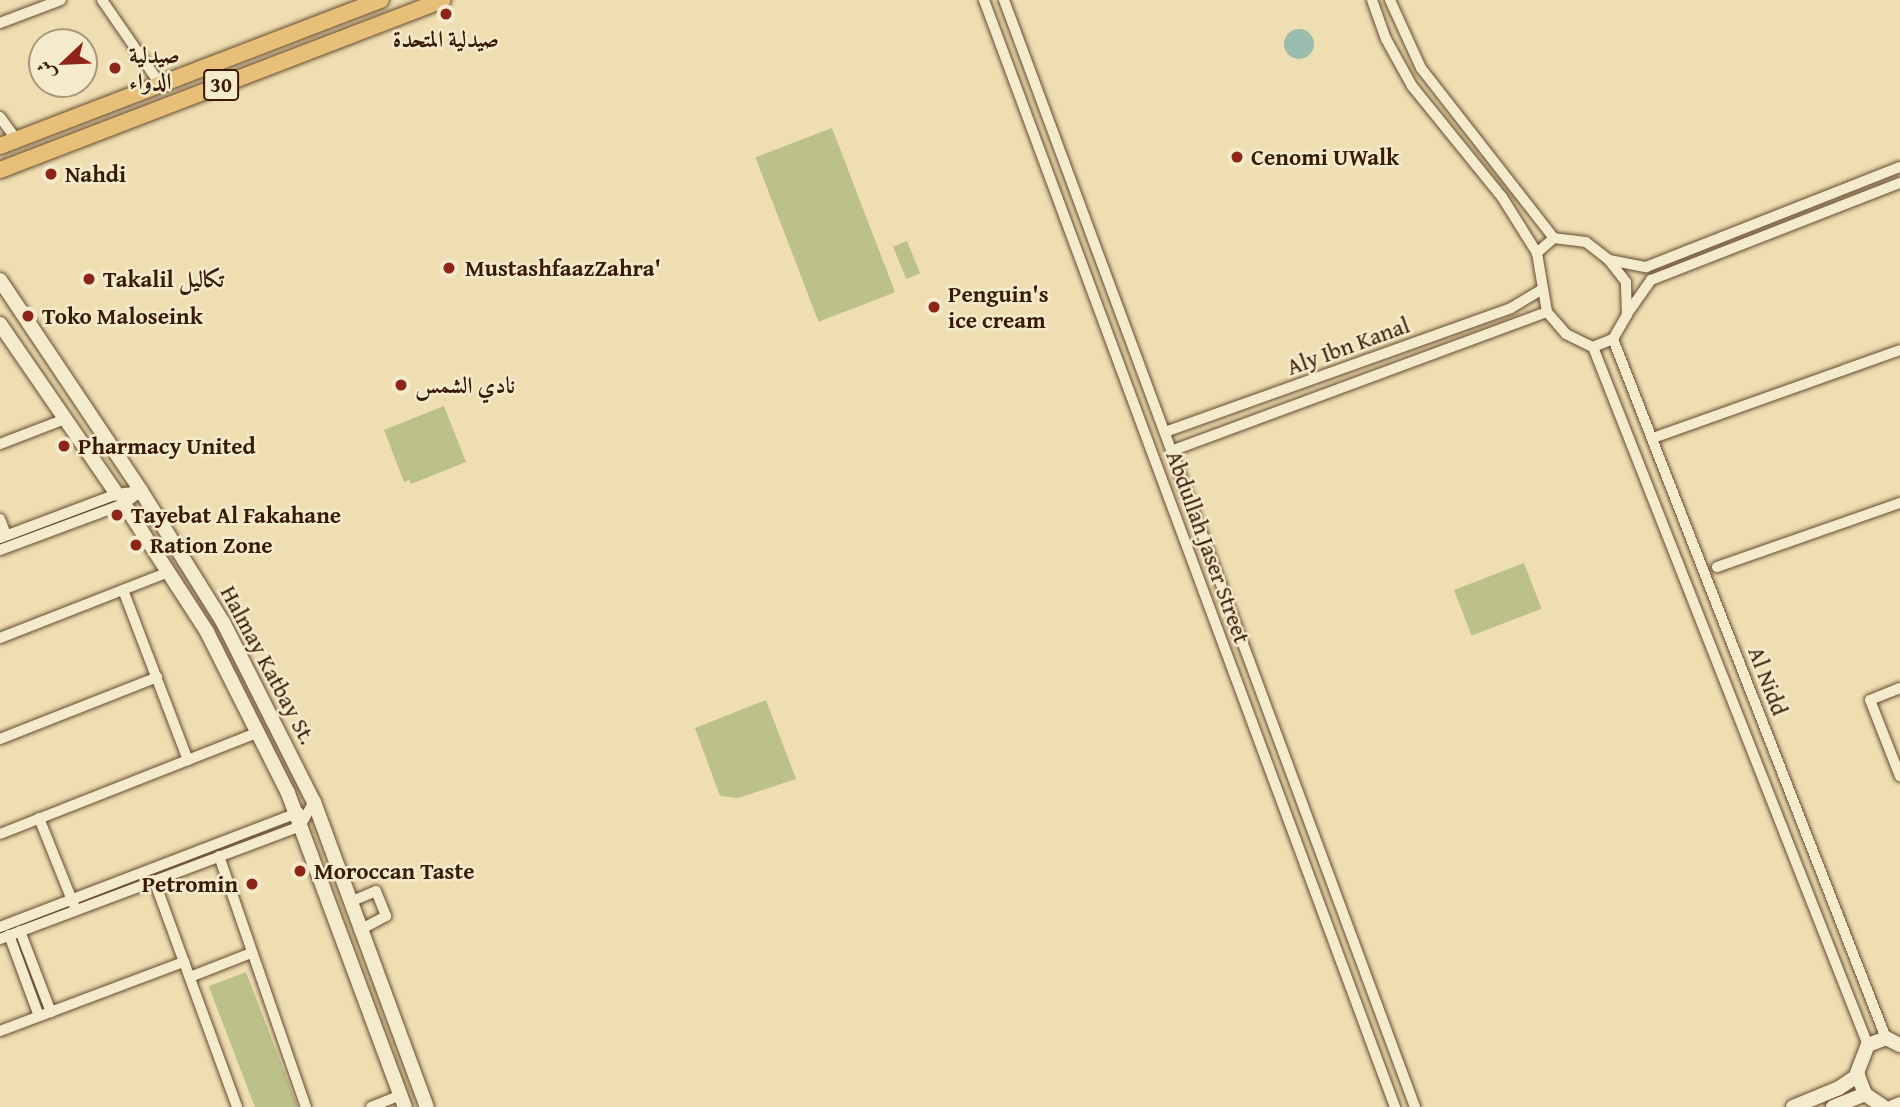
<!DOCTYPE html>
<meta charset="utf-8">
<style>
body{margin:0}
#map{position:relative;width:1900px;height:1107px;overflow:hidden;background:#eedeb1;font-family:"Gentium Book Plus",Amiri,serif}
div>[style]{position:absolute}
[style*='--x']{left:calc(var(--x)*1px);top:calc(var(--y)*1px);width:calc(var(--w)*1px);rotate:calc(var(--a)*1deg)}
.green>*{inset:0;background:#bcc089;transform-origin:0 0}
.water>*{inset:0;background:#99bcaf}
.round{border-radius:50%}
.roads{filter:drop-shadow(0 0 2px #664b30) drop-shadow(0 0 2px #664b30)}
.street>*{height:10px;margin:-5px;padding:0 5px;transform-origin:5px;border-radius:5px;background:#f4eacc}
.secondary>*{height:14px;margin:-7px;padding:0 7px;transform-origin:7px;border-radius:7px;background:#f4eacc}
.primary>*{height:16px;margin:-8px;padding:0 8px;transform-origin:8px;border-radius:8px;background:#e7bf78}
.dots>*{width:19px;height:19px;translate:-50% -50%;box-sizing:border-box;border:4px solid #f4eacc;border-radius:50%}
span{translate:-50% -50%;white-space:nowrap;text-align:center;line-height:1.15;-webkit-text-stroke:5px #f4eacc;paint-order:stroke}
.shield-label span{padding:2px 5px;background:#f4eacc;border:2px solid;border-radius:5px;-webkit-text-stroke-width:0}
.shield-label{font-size:21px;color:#391a05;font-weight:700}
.poi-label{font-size:23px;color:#391a05;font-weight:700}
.left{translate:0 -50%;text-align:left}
.right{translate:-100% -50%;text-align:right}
.street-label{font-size:23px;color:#391a05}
.north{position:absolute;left:28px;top:28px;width:70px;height:70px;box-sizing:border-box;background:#f4eacc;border:2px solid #a9977c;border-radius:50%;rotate:247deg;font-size:19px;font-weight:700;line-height:28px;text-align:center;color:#391a05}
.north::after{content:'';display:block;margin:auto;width:24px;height:32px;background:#8f2418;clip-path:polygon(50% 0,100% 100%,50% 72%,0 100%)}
</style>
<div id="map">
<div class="green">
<i style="left:832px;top:128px;width:176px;height:82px;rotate:69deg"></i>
<i style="left:907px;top:241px;width:35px;height:15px;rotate:68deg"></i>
<i style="clip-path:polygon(444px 406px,466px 462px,411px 484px,409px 480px,404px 482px,384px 430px)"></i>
<i style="left:1524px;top:563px;width:49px;height:75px;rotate:69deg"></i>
<i style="clip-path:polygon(766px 700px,796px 779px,738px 798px,720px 796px,695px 728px)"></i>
<i style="left:246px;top:972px;width:144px;height:40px;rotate:69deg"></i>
</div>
<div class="water">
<i class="round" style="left:1284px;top:29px;width:30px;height:30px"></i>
</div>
<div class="roads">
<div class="street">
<i style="--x:102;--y:0;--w:102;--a:55.4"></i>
<i style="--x:984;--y:0;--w:1181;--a:69.63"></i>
<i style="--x:1004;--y:0;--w:1181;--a:69.63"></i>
<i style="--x:1372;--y:0;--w:41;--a:70.3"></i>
<i style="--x:1386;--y:39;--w:54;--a:61"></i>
<i style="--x:1412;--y:86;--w:143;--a:51"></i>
<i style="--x:1502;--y:197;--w:66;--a:58"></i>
<i style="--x:1390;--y:0;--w:75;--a:65.5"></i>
<i style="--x:1421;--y:68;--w:216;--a:52"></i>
<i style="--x:0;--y:23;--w:65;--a:-20.7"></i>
<i style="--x:0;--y:117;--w:29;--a:54"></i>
<i style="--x:1609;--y:260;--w:38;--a:11"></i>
<i style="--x:1646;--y:267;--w:273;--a:-21.5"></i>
<i style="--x:1627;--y:314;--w:42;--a:-54.8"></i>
<i style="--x:1651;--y:280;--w:267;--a:-21.3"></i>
<i style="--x:1613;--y:339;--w:750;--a:68.67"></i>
<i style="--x:1593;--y:347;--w:22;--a:-22"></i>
<i style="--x:1613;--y:339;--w:28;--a:-60"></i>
<i style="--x:1627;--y:315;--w:33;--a:-92"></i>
<i style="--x:1626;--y:282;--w:28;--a:-128"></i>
<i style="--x:1609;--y:260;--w:29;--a:-142"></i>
<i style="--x:1586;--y:242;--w:32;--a:-173"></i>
<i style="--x:1554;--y:238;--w:23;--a:139"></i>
<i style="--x:1537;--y:253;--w:60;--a:80.4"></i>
<i style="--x:1547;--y:312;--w:29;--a:49"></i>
<i style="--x:1566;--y:334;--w:30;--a:26"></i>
<i style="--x:1593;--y:347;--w:750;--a:68.5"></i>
<i style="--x:1165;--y:432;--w:368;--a:-19.7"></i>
<i style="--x:1511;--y:308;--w:35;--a:-31"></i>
<i style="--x:1653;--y:438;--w:262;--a:-19.6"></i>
<i style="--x:0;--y:444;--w:70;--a:-21"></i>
<i style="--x:1171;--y:451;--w:401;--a:-20.3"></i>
<i style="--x:0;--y:519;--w:17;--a:69"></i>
<i style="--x:0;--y:538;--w:125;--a:-20.6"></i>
<i style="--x:117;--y:494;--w:24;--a:-7"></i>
<i style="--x:0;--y:550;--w:132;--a:-20.4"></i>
<i style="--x:124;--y:504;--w:21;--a:-37"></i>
<i style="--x:1717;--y:567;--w:194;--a:-19.3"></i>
<i style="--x:123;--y:590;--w:182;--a:69.1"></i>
<i style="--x:0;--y:638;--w:180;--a:-21.4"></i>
<i style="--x:1900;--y:688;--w:32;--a:158"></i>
<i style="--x:1870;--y:700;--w:82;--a:68.5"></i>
<i style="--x:0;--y:739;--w:169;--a:-21.5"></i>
<i style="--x:39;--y:818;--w:94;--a:68.1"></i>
<i style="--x:0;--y:834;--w:276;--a:-21.5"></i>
<i style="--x:219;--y:856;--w:266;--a:70.9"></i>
<i style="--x:154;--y:880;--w:242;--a:69.9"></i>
<i style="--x:350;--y:902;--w:28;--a:-23"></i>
<i style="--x:376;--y:891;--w:27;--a:68"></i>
<i style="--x:386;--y:916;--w:30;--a:152"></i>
<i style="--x:0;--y:927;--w:320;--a:-21"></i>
<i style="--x:20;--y:931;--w:87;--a:69.1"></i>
<i style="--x:9;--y:935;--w:86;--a:69.7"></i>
<i style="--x:0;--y:939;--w:321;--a:-20.6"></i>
<i style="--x:300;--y:826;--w:28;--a:-60"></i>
<i style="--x:190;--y:977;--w:66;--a:-21.5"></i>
<i style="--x:0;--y:1031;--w:197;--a:-20.6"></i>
<i style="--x:371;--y:1107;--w:32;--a:-22"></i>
</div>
<div class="secondary">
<i style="--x:0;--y:280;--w:254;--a:56.2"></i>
<i style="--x:141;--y:491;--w:155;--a:58"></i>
<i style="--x:223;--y:622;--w:202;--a:63.2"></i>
<i style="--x:314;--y:802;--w:325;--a:69.7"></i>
<i style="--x:0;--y:324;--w:206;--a:55.5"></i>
<i style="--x:124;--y:504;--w:153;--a:57"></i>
<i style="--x:207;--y:632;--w:180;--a:63.3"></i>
<i style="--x:288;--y:793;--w:335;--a:69.6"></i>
<i style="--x:1793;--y:1107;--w:50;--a:-22.4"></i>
<i style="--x:1839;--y:1088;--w:23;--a:-34"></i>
<i style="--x:1833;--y:1107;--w:35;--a:-22"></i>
<i style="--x:1884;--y:1107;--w:23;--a:-146"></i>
<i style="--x:1865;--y:1094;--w:22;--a:-111"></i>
<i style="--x:1857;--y:1073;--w:30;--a:-69"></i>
<i style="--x:1868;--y:1045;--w:19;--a:-21"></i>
<i style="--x:1886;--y:1038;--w:16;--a:27"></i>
<i style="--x:1893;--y:1107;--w:8;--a:-23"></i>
</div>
<div class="primary">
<i style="--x:0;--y:146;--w:408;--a:-21"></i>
<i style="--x:0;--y:170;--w:474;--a:-21"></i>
</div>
</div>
<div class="dots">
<i style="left:446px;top:14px;background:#8f2418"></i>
<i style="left:115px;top:68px;background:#8f2418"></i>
<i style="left:1237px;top:157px;background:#8f2418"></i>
<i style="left:51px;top:174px;background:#8f2418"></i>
<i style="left:449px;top:268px;background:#8f2418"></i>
<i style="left:89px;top:279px;background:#8f2418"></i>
<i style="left:934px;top:307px;background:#8f2418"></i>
<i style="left:28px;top:316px;background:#8f2418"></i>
<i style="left:401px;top:385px;background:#8f2418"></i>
<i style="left:64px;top:446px;background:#8f2418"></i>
<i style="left:117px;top:515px;background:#8f2418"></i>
<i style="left:136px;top:545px;background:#8f2418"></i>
<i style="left:300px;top:871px;background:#8f2418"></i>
<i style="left:252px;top:884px;background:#8f2418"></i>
</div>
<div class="shield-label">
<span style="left:221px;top:85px">30</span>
</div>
<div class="poi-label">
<span style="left:446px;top:39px">صيدلية المتحدة</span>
<span class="left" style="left:129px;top:68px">صيدلية<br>الدواء</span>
<span class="left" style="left:1251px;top:157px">Cenomi UWalk</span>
<span class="left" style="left:65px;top:174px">Nahdi</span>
<span class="left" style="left:465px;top:268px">MustashfaazZahra'</span>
<span class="left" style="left:103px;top:279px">Takalil تكاليل</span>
<span class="left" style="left:948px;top:307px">Penguin's<br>ice cream</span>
<span class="left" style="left:42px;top:316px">Toko Maloseink</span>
<span class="left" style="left:415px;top:385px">نادي الشمس</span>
<span class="left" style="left:78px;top:446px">Pharmacy United</span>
<span class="left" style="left:131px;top:515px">Tayebat Al Fakahane</span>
<span class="left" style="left:150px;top:545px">Ration Zone</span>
<span class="left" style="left:314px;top:871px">Moroccan Taste</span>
<span class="right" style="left:238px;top:884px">Petromin</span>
</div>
<div class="street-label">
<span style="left:1348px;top:346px;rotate:-20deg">Aly Ibn Kanal</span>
<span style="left:1208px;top:547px;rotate:70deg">Abdullah Jaser Street</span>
<span style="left:268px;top:665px;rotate:62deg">Halmay Katbay St.</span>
<span style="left:1768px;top:681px;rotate:69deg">Al Nidd</span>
</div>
<div class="north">ش</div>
</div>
